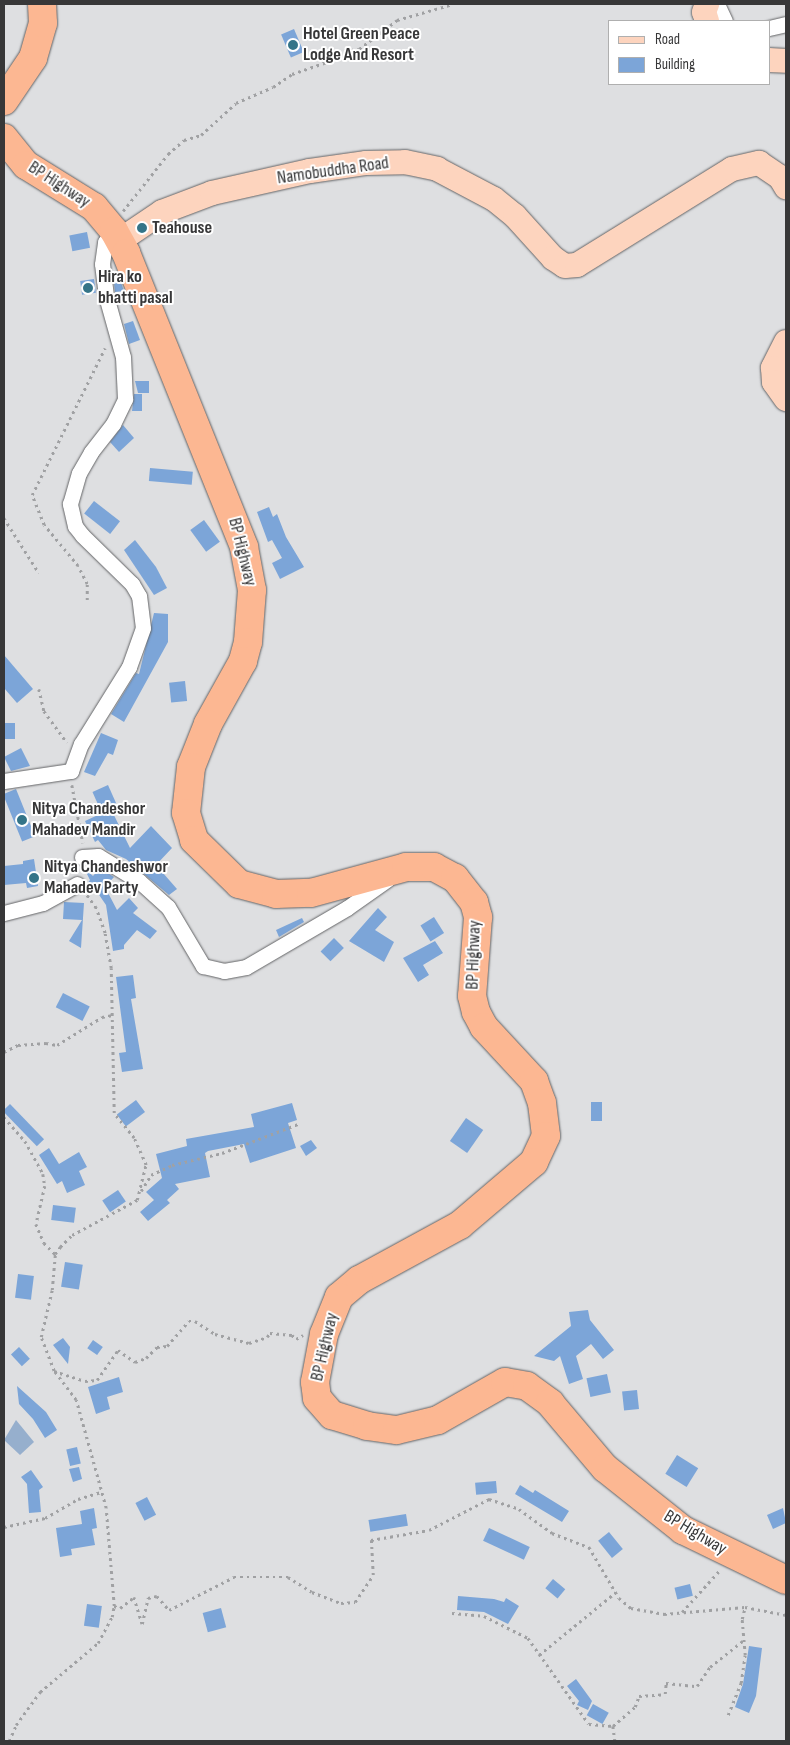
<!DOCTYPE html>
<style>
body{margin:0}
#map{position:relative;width:790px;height:1745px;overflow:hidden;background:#dedfe1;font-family:"Sofia Sans Condensed",sans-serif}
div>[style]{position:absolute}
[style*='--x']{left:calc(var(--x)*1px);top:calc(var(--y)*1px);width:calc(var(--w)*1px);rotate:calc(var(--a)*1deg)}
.green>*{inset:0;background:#96afcd}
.building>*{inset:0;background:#7ca5d8;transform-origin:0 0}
.path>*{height:2.5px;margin-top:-1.25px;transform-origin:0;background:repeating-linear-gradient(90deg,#a0a1a3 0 2.5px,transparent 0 6.5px)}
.roads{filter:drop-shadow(0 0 1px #636466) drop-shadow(0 0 1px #636466)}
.street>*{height:15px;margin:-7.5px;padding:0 7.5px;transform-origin:7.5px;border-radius:7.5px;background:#fff}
.primary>*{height:24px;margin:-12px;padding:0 12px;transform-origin:12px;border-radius:12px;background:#fdd4be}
.highway>*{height:28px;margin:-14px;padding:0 14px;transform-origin:14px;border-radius:14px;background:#fcb792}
.dots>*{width:14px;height:14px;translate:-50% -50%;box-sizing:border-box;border:2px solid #fff;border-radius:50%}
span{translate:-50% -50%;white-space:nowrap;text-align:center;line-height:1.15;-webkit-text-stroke:4px #fff;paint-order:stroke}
.poi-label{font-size:18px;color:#373738;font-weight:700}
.left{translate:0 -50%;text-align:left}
.street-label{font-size:18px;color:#373738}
.frame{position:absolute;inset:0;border:5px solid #373738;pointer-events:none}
.legend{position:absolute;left:608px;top:20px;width:162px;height:65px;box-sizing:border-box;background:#fff;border:1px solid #afafaf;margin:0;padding:6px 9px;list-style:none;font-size:15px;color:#373738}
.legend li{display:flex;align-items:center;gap:10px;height:25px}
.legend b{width:25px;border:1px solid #afafaf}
</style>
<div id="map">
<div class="green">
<i style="clip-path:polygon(16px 1420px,34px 1442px,20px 1455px,4px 1440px)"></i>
</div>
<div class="building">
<i style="left:294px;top:29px;width:25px;height:14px;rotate:67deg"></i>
<i style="left:87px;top:232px;width:16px;height:18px;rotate:79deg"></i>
<i style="clip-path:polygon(118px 274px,124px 291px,115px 292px,113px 275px)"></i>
<i style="left:94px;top:279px;width:14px;height:14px;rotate:82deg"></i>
<i style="clip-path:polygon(133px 321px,140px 340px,129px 344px,124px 324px)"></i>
<i style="clip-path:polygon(135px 381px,149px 381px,149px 393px,138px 393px)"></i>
<i style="clip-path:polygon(134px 394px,142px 394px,142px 411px,132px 411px)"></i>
<i style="clip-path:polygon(123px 425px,134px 438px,119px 452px,110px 442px)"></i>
<i style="left:150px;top:468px;width:43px;height:13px;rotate:5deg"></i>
<i style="left:94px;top:501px;width:33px;height:16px;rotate:38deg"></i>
<i style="clip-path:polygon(269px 507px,273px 517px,277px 514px,286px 537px,304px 567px,280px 579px,272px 563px,282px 558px,272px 540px,268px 542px,257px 512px)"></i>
<i style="left:204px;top:520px;width:27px;height:17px;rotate:54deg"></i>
<i style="clip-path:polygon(135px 540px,156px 567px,167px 588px,154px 595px,124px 550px)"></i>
<i style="clip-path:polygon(154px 613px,168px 614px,168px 642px,124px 722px,111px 714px,136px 673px,139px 674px)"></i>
<i style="clip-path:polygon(4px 655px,33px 689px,17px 703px,4px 688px)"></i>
<i style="left:185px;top:681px;width:20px;height:16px;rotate:84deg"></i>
<i style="left:4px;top:723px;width:11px;height:16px"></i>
<i style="clip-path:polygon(101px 733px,118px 740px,113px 755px,108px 753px,95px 776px,84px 772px)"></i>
<i style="clip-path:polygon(21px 748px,30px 766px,11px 771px,4px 757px)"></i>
<i style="left:108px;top:785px;width:20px;height:17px;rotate:66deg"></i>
<i style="left:16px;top:789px;width:51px;height:14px;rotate:68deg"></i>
<i style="clip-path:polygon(111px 809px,130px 848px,151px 826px,172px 848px,156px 865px,177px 889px,169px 895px,126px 859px,106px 850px,98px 840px,95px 842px,85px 821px)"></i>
<i style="clip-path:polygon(34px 859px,38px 886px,27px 888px,26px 883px,4px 885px,4px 866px,23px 864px,23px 861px)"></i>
<i style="clip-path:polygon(84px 868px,93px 876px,100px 868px,114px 877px,105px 887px,117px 910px,129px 898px,138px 908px,133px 913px,157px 931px,150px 939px,137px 930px,124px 945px,124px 949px,113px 951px,106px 905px,93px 886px,90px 888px,87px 884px,90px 880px)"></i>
<i style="clip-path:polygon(64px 902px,84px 903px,81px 948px,69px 941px,82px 920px,63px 919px)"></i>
<i style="clip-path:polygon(378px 908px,387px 917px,375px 930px,394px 942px,384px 962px,349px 941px)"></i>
<i style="left:434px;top:917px;width:19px;height:16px;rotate:58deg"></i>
<i style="clip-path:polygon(302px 918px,304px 922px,279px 937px,276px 930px)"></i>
<i style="left:334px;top:938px;width:14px;height:19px;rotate:45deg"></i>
<i style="clip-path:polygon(435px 941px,443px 953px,423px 965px,429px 975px,418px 982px,403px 958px)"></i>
<i style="clip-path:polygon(133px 975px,136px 998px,131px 999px,143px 1069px,122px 1072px,119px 1053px,126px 1052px,116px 977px)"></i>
<i style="left:63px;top:993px;width:30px;height:16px;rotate:27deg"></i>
<i style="left:136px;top:1100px;width:15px;height:24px;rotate:53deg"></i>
<i style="left:591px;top:1102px;width:11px;height:19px"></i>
<i style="clip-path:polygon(292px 1103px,297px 1120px,288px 1123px,296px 1148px,250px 1163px,244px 1144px,208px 1151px,205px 1153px,210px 1177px,175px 1184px,179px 1189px,167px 1200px,170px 1203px,148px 1221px,140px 1212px,154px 1200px,146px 1192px,162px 1178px,156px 1154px,187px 1146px,186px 1139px,254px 1127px,251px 1114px)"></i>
<i style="left:10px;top:1104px;width:49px;height:10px;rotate:46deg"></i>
<i style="left:466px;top:1118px;width:21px;height:28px;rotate:35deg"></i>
<i style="clip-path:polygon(311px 1140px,317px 1148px,306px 1156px,300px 1146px)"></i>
<i style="clip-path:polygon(49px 1148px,59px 1164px,79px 1152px,87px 1167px,79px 1171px,85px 1185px,67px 1193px,62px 1181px,57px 1184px,39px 1155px)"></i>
<i style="left:118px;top:1190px;width:14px;height:19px;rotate:56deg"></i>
<i style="left:53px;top:1205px;width:23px;height:15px;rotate:7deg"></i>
<i style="left:65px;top:1262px;width:18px;height:25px;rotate:9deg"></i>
<i style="left:18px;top:1274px;width:16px;height:24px;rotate:7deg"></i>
<i style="clip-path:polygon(588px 1310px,590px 1320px,614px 1350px,603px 1359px,591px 1344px,576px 1356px,583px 1379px,569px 1384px,560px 1356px,554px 1361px,534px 1356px,571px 1326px,569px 1312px)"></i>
<i style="clip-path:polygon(63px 1338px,70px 1347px,68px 1364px,53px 1345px)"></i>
<i style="left:93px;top:1340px;width:12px;height:10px;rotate:35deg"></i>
<i style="left:19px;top:1347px;width:16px;height:11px;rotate:47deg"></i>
<i style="left:607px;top:1374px;width:19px;height:21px;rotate:78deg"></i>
<i style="clip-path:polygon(119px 1377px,123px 1392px,107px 1397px,110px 1409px,96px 1414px,88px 1387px)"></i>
<i style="clip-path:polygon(17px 1386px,46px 1412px,57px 1430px,45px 1438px,33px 1419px,19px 1404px)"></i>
<i style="left:637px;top:1390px;width:19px;height:15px;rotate:84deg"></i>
<i style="left:77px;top:1447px;width:17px;height:11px;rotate:77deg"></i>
<i style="left:677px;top:1455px;width:25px;height:22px;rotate:32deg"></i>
<i style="clip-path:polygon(79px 1467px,82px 1479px,73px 1482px,69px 1469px)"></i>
<i style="clip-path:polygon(31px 1470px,43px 1487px,39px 1490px,41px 1512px,29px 1513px,27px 1484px,21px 1477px)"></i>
<i style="left:496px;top:1481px;width:12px;height:21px;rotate:85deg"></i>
<i style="clip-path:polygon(520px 1485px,533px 1493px,535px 1490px,569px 1511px,562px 1522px,515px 1494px)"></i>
<i style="left:147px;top:1497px;width:20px;height:13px;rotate:63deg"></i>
<i style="clip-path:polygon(94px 1508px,97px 1528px,92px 1529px,95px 1545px,71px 1549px,72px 1555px,60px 1557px,56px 1528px,82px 1524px,80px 1511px)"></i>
<i style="clip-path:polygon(783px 1508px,786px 1523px,773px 1529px,767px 1515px)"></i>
<i style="left:406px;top:1514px;width:12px;height:38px;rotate:81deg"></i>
<i style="left:489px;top:1528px;width:45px;height:14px;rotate:25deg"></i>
<i style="left:609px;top:1532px;width:22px;height:14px;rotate:51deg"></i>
<i style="left:553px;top:1579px;width:16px;height:12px;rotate:40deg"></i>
<i style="left:690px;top:1584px;width:12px;height:16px;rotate:76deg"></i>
<i style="clip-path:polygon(458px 1596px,494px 1599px,504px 1602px,506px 1598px,519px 1606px,508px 1624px,484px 1612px,457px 1610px)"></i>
<i style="left:87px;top:1604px;width:15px;height:22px;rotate:8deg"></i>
<i style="left:221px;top:1608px;width:20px;height:19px;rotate:75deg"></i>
<i style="clip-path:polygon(749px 1646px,762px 1648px,756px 1696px,749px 1713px,735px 1707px,743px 1684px)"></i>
<i style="clip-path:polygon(576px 1679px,592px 1701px,588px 1710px,577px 1705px,579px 1701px,567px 1686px)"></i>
<i style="left:593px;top:1704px;width:18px;height:13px;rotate:29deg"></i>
</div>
<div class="path">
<i style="--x:123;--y:211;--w:73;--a:-51.7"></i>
<i style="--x:168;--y:154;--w:21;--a:-41"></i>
<i style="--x:184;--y:140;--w:18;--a:-16"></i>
<i style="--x:201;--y:135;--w:47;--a:-42.4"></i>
<i style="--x:236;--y:103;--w:40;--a:-23.4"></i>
<i style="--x:273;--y:87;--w:23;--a:-34"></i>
<i style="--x:292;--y:74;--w:39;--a:-19"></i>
<i style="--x:329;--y:61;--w:13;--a:-48"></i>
<i style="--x:338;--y:51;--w:21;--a:-5"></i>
<i style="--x:359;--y:49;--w:48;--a:-37.3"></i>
<i style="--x:397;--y:20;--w:58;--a:-15.9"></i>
<i style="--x:4;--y:518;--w:65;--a:57.5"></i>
<i style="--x:87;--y:600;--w:16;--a:-90"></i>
<i style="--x:87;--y:584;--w:20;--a:-117"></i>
<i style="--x:78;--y:566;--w:53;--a:-129.7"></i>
<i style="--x:44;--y:525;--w:32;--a:-112"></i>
<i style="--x:32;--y:495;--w:164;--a:-63.6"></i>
<i style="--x:39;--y:689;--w:23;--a:77"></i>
<i style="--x:44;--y:711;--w:39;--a:54"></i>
<i style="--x:72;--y:785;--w:59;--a:79.3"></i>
<i style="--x:4;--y:1052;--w:16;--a:-27"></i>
<i style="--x:18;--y:1045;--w:28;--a:-4"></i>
<i style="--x:46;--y:1043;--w:11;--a:10"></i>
<i style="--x:57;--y:1045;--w:53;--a:-31.9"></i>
<i style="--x:102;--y:1017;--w:11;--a:-10"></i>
<i style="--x:4;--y:1117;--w:32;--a:49"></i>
<i style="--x:25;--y:1141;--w:38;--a:61"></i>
<i style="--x:43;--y:1174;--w:12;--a:81"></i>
<i style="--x:45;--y:1186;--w:39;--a:103"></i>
<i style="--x:36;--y:1224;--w:21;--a:67"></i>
<i style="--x:44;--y:1243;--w:16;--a:45"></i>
<i style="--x:141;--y:1191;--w:19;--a:-58"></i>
<i style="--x:151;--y:1175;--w:23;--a:-25"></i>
<i style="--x:172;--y:1165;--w:51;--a:-13.5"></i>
<i style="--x:222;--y:1153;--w:81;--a:-20.9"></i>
<i style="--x:54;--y:1371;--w:33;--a:18"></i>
<i style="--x:85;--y:1381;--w:12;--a:-5"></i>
<i style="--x:97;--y:1380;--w:37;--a:-55"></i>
<i style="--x:118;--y:1350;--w:21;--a:35"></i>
<i style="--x:135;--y:1362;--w:12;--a:-20"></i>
<i style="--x:146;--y:1358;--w:16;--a:-45"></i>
<i style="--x:157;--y:1347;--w:10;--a:-6"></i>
<i style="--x:167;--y:1346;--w:33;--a:-49"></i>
<i style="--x:189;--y:1321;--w:6;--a:0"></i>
<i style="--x:195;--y:1321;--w:24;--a:33"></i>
<i style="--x:215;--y:1334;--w:35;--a:15"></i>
<i style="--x:249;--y:1343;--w:19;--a:-18"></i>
<i style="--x:267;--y:1337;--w:5;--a:-53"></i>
<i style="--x:270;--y:1333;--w:22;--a:5"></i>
<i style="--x:292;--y:1335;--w:6;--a:45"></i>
<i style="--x:296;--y:1339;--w:8;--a:-30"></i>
<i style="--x:4;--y:1527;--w:42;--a:-12.4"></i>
<i style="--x:45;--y:1518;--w:38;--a:-30"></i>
<i style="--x:78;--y:1499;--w:24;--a:-17"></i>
<i style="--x:114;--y:1606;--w:6;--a:18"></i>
<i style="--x:120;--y:1608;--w:18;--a:-38"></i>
<i style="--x:134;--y:1597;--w:28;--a:73"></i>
<i style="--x:142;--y:1624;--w:27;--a:-77"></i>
<i style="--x:148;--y:1598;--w:9;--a:-13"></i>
<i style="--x:157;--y:1596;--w:18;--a:49"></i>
<i style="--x:169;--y:1610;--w:73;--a:-26.9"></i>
<i style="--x:234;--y:1577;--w:54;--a:0"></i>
<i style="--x:288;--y:1577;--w:28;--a:32"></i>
<i style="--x:312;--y:1592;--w:31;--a:21"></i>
<i style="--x:341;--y:1603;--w:14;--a:-4"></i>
<i style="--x:355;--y:1602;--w:32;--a:-56"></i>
<i style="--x:373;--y:1575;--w:35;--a:-93"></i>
<i style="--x:371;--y:1540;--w:59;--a:-9.8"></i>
<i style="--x:429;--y:1530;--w:68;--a:-27.3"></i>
<i style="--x:489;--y:1499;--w:32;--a:18"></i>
<i style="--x:519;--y:1509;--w:41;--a:36"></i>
<i style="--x:552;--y:1533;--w:40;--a:21"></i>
<i style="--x:589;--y:1547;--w:59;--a:59.5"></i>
<i style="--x:619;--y:1598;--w:16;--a:40"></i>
<i style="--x:631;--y:1608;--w:34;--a:10"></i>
<i style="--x:664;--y:1614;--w:81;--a:-4.9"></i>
<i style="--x:745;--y:1607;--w:42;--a:11"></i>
<i style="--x:682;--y:1612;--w:57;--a:-47.9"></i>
<i style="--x:452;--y:1613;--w:32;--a:5"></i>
<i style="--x:484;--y:1616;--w:49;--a:26.6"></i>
<i style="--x:528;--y:1638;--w:105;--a:54.7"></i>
<i style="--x:589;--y:1724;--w:24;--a:5"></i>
<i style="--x:613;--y:1726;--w:15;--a:82"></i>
<i style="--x:539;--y:1655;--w:99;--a:-39.3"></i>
<i style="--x:728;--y:1715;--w:35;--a:-68"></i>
<i style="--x:741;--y:1683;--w:28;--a:-82"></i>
<i style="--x:745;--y:1655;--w:36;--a:-95"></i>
<i style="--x:742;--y:1619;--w:12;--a:-76"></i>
<i style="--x:613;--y:1726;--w:29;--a:-41"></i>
<i style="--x:635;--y:1707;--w:12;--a:-70"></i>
<i style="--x:639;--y:1696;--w:26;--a:-4"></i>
<i style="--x:665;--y:1694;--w:11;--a:-85"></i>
<i style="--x:666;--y:1683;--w:31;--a:6"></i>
<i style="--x:697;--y:1686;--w:23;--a:-56"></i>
<i style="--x:710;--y:1667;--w:45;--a:-38.7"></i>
<i style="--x:9;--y:1741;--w:17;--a:-66"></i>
<i style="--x:16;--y:1725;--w:41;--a:-54"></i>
<i style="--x:40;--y:1692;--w:76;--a:-40.2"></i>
<i style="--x:98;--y:1643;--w:30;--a:-62"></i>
<i style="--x:112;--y:1617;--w:11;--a:-80"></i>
<i style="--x:114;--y:1606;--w:98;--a:-94.7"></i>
<i style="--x:106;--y:1508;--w:112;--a:-105.5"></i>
<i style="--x:76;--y:1400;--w:36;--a:-127"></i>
<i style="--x:54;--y:1371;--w:36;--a:-111"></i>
<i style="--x:41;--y:1337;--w:48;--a:-76.8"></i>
<i style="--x:52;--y:1290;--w:36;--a:-85"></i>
<i style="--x:55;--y:1254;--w:9;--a:-54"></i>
<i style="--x:60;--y:1247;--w:17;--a:-45"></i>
<i style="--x:72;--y:1235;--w:74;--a:-28.3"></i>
<i style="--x:137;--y:1200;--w:36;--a:-76"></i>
<i style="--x:146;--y:1165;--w:30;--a:-114"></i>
<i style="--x:134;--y:1138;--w:32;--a:-129"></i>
<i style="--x:114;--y:1113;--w:145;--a:-91.2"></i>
<i style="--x:111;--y:968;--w:36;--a:-100"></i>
<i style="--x:105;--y:933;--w:27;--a:-110"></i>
<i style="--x:96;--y:908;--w:17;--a:-126"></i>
</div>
<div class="roads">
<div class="street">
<i style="--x:717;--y:4;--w:19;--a:65"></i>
<i style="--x:769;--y:28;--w:17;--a:-13"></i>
<i style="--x:4;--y:781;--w:68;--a:-8.5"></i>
<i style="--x:71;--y:771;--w:29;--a:-70"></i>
<i style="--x:81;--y:744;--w:91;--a:-58.1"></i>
<i style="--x:129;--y:667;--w:41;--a:-70.3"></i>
<i style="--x:143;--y:628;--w:32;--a:-97"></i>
<i style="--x:139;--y:596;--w:14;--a:-120"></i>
<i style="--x:132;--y:584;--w:70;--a:-135.6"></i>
<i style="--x:82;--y:535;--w:11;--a:-128"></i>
<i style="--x:75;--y:526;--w:23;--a:-103"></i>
<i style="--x:70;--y:504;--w:32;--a:-74"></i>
<i style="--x:79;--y:473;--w:24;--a:-60"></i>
<i style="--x:91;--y:452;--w:36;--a:-52"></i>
<i style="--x:113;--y:424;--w:28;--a:-64"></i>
<i style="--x:125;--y:399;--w:42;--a:-92.7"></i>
<i style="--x:123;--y:357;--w:63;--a:-105.6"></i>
<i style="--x:106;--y:296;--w:32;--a:-97"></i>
<i style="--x:102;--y:264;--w:22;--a:-82"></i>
<i style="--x:105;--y:242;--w:14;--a:-51"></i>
<i style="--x:82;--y:857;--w:16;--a:-4"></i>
<i style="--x:98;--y:856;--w:48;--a:31.4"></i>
<i style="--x:139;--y:881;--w:39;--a:42"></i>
<i style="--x:168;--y:907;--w:69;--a:59.3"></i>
<i style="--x:203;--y:966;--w:22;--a:13"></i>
<i style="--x:224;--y:971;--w:22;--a:-10"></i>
<i style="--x:246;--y:967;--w:117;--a:-30.3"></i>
<i style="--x:347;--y:908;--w:50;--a:-35.3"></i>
<i style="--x:4;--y:913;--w:40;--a:-14.4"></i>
<i style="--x:43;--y:903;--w:39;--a:-29"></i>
</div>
<div class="primary">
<i style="--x:707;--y:21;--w:9;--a:-108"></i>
<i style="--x:704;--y:12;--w:9;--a:-69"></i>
<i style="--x:769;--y:60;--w:17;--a:3"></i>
<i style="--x:119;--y:241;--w:52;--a:-34"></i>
<i style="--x:162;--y:212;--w:53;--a:-20.8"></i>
<i style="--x:212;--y:193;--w:100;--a:-12.7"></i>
<i style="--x:310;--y:171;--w:57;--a:-8.1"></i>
<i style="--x:366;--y:163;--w:39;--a:-1"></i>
<i style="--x:405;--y:162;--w:33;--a:12"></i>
<i style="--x:437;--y:169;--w:64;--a:27.8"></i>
<i style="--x:494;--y:199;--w:27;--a:39"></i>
<i style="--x:515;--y:216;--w:57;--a:47.9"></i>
<i style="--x:553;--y:258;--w:14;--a:34"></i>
<i style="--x:565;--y:266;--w:12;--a:-5"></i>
<i style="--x:577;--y:265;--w:182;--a:-31.8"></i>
<i style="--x:732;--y:169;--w:28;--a:-13"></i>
<i style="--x:759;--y:163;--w:25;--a:34"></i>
<i style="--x:780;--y:177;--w:12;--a:59"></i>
<i style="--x:786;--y:342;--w:29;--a:117"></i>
<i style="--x:773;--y:368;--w:14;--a:86"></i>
<i style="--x:774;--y:382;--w:21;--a:55"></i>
</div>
<div class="highway">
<i style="--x:4;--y:101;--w:52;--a:-56"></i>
<i style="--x:33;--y:58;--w:36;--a:-74"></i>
<i style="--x:43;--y:23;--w:19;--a:-93"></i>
<i style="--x:4;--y:138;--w:35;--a:51"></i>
<i style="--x:26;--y:165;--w:80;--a:31.7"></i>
<i style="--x:94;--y:207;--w:31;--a:50"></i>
<i style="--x:114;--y:231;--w:25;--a:61"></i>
<i style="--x:126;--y:253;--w:317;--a:68.1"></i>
<i style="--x:244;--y:547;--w:44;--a:79.5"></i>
<i style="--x:252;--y:590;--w:52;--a:94.4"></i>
<i style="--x:248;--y:642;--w:20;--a:105"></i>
<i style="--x:243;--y:661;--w:72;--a:119.1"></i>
<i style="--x:208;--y:724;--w:46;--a:111.6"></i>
<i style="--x:191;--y:767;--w:46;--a:96.2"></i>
<i style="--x:186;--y:813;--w:28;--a:73"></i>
<i style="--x:194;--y:840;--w:63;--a:44.4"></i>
<i style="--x:239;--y:884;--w:38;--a:15"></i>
<i style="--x:276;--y:894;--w:35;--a:-2"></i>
<i style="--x:311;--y:893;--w:98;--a:-15.3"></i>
<i style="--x:406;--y:867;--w:28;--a:0"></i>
<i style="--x:434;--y:867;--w:24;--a:28"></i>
<i style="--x:455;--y:878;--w:31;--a:52"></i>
<i style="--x:474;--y:902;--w:16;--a:75"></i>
<i style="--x:478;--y:917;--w:79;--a:94.3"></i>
<i style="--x:472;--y:996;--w:16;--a:76"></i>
<i style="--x:476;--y:1012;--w:17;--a:62"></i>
<i style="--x:484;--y:1027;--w:74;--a:47.2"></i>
<i style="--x:534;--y:1081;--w:23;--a:70"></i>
<i style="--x:542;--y:1103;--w:33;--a:83"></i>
<i style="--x:546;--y:1136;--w:29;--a:115"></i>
<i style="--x:534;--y:1162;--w:97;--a:139.6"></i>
<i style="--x:460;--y:1225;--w:115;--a:151.4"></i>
<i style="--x:359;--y:1280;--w:26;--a:140"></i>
<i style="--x:339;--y:1297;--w:40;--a:112"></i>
<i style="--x:324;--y:1334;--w:49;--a:100.6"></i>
<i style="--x:315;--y:1382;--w:16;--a:83"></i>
<i style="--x:317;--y:1398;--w:23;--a:49"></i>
<i style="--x:332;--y:1415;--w:37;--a:17"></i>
<i style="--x:367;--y:1426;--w:30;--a:8"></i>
<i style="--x:397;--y:1430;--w:42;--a:-13.7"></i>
<i style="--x:438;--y:1420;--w:77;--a:-29.6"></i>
<i style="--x:505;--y:1382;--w:22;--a:10"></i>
<i style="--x:527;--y:1386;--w:29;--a:36"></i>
<i style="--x:550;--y:1403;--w:85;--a:49.8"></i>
<i style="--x:605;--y:1468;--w:100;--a:38.5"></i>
<i style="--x:683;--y:1530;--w:114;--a:25.9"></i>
</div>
</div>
<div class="dots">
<i style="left:293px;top:45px;background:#347488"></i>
<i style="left:142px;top:228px;background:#347488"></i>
<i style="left:88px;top:288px;background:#347488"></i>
<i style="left:22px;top:820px;background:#347488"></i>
<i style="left:34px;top:878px;background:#347488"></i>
</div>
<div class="poi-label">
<span class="left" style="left:303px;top:45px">Hotel Green Peace<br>Lodge And Resort</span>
<span class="left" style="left:152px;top:228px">Teahouse</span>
<span class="left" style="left:98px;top:288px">Hira ko<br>bhatti pasal</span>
<span class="left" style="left:32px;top:820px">Nitya Chandeshor<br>Mahadev Mandir</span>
<span class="left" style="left:44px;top:878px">Nitya Chandeshwor<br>Mahadev Party</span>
</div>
<div class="street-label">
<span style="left:333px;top:171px;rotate:-8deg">Namobuddha Road</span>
<span style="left:59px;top:185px;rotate:33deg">BP Highway</span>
<span style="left:242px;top:552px;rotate:76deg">BP Highway</span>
<span style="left:474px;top:955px;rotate:-88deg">BP Highway</span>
<span style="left:325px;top:1347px;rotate:-77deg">BP Highway</span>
<span style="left:695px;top:1533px;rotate:31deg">BP Highway</span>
</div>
<div class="frame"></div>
<ul class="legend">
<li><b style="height:6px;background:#fdd4be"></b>Road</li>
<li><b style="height:14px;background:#7ca5d8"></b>Building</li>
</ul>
</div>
